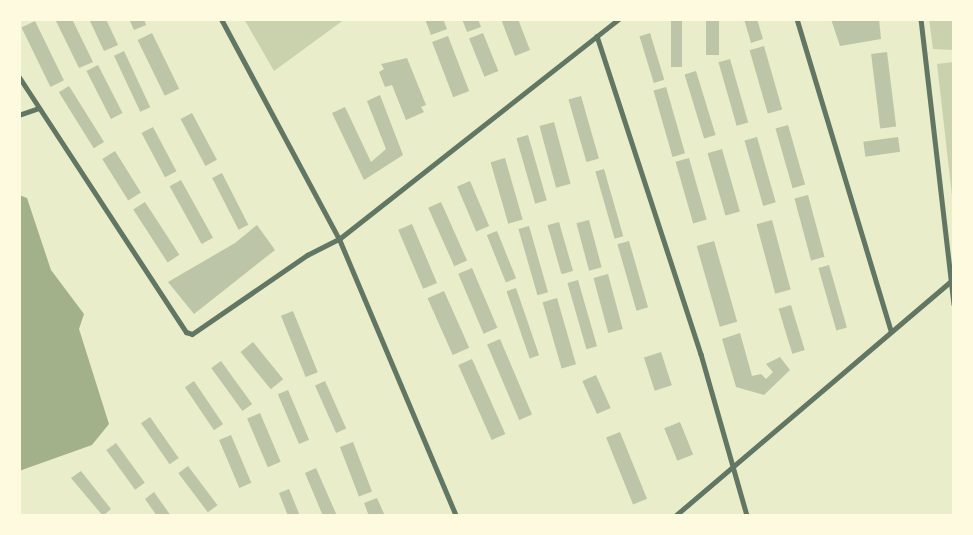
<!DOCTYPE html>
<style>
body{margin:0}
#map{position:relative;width:973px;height:535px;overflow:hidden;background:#e9edc9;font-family:"Work Sans",sans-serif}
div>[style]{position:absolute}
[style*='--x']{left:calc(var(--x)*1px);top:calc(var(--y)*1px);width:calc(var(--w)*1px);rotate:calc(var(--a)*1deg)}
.green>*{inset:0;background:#cad2ad}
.water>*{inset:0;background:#a3b18a}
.building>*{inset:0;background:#bcc5a7;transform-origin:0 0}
.minor>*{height:4.5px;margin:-2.25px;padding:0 2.25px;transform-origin:2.25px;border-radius:2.25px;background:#617663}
.tertiary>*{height:5px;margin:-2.5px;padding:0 2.5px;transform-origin:2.5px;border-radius:2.5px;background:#617663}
span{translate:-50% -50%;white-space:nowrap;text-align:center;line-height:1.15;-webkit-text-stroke:5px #fefae0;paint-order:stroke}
.frame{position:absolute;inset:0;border:21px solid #fefae0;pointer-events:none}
</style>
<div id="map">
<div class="green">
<i style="clip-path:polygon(244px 19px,345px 19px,274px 71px)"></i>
<i style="clip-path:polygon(929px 19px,954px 19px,954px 50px,933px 49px)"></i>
<i style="clip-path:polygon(954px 62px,954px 213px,937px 64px)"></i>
</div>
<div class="water">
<i style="clip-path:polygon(19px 195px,27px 198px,51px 270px,84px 314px,79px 329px,109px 424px,92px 445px,19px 471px)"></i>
</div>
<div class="building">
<i style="clip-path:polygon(55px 19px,72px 19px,93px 62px,79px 68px)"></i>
<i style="clip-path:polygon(89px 19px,106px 19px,118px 45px,104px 51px)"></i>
<i style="clip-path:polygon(129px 19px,144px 19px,146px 25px,134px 30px)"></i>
<i style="clip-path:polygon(425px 19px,443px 19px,447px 29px,431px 35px)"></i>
<i style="clip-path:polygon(462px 19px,478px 19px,481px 27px,467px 32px)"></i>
<i style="clip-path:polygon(501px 19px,518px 19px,530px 50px,515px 56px)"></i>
<i style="left:671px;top:19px;width:11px;height:48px"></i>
<i style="left:706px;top:19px;width:13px;height:36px"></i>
<i style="clip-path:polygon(744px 19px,757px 19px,763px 39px,751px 43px)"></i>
<i style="clip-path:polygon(831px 19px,879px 19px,881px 39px,840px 46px)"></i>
<i style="left:35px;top:21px;width:66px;height:15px;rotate:64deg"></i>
<i style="left:152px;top:33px;width:62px;height:16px;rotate:64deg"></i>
<i style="left:483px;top:33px;width:41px;height:15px;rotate:68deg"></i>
<i style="left:650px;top:33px;width:49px;height:11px;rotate:73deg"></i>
<i style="left:448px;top:36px;width:59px;height:17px;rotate:69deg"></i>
<i style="left:764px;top:46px;width:66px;height:15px;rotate:74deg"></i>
<i style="left:124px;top:51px;width:62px;height:11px;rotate:65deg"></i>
<i style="left:887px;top:52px;width:75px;height:16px;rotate:83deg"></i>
<i style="clip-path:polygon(407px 58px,426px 105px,421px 107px,424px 112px,406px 120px,392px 85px,385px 87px,379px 72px,384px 69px,381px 64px)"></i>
<i style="left:730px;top:59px;width:66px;height:12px;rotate:74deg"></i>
<i style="left:98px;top:65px;width:54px;height:13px;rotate:63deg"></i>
<i style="left:696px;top:71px;width:67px;height:12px;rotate:73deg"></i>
<i style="left:69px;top:86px;width:66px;height:12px;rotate:58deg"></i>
<i style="left:666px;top:87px;width:69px;height:13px;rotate:74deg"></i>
<i style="clip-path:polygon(380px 95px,403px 155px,364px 180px,332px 113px,345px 107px,371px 162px,386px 149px,367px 101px)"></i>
<i style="left:581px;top:96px;width:65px;height:13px;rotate:74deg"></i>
<i style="left:192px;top:113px;width:53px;height:13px;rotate:62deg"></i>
<i style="left:554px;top:122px;width:64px;height:15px;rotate:75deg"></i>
<i style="left:788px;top:125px;width:62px;height:13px;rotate:74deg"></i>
<i style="left:153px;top:127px;width:50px;height:13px;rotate:62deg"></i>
<i style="left:528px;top:135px;width:68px;height:12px;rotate:74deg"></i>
<i style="left:757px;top:137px;width:68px;height:13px;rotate:74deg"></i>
<i style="left:898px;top:137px;width:15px;height:35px;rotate:82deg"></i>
<i style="left:722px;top:149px;width:65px;height:15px;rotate:74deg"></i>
<i style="left:115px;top:151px;width:49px;height:15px;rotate:58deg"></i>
<i style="left:505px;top:158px;width:64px;height:15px;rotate:74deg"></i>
<i style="left:689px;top:158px;width:64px;height:14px;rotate:74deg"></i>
<i style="left:604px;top:169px;width:70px;height:9px;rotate:74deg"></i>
<i style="left:222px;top:173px;width:58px;height:11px;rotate:63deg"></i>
<i style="left:181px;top:180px;width:66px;height:13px;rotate:61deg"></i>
<i style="left:470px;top:181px;width:49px;height:14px;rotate:67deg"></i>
<i style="left:808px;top:195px;width:64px;height:14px;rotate:75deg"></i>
<i style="left:145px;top:202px;width:63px;height:14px;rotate:57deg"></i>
<i style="left:441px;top:202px;width:64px;height:14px;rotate:66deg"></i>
<i style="left:589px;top:220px;width:49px;height:13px;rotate:75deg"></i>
<i style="left:772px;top:220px;width:72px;height:16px;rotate:75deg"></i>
<i style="left:559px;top:222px;width:51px;height:12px;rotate:74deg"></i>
<i style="left:412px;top:224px;width:64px;height:15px;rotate:67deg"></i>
<i style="clip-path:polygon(257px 225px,275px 250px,194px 314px,168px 282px,235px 243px)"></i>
<i style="left:529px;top:226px;width:69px;height:11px;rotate:74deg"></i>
<i style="left:497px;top:231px;width:51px;height:11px;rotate:68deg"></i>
<i style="left:629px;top:241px;width:69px;height:12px;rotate:74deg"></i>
<i style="left:714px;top:241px;width:84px;height:18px;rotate:74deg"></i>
<i style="left:829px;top:265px;width:65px;height:11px;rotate:74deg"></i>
<i style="left:472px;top:268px;width:65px;height:15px;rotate:67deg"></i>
<i style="left:608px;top:274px;width:57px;height:15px;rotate:75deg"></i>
<i style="left:578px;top:280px;width:69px;height:11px;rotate:74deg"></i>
<i style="left:516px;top:288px;width:71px;height:10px;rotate:71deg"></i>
<i style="left:444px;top:291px;width:62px;height:18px;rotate:66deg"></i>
<i style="left:557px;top:298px;width:69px;height:15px;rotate:74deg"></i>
<i style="left:791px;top:305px;width:47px;height:13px;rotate:73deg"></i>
<i style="left:293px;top:311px;width:66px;height:13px;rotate:68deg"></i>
<i style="clip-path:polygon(740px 333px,752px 376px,761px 374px,766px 379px,773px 372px,766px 364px,780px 357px,790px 370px,764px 395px,736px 387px,722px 339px)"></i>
<i style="left:500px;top:339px;width:82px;height:14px;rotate:67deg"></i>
<i style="left:253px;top:342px;width:48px;height:16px;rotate:51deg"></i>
<i style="left:661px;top:352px;width:35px;height:18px;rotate:72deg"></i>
<i style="left:472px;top:359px;width:82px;height:15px;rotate:66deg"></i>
<i style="left:221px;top:361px;width:53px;height:12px;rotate:54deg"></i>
<i style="left:596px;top:375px;width:36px;height:15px;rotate:66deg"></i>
<i style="left:194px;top:381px;width:52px;height:11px;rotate:56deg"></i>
<i style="left:325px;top:381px;width:52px;height:11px;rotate:66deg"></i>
<i style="left:288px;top:390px;width:54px;height:11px;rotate:67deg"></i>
<i style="left:260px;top:413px;width:53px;height:14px;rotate:67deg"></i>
<i style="left:150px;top:417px;width:50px;height:11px;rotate:55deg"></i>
<i style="left:680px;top:422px;width:35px;height:17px;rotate:68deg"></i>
<i style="left:620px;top:432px;width:72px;height:15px;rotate:68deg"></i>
<i style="left:231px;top:435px;width:52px;height:13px;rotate:67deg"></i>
<i style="left:353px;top:442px;width:53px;height:14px;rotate:69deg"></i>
<i style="left:116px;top:443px;width:49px;height:12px;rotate:54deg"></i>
<i style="left:188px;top:466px;width:49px;height:12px;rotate:53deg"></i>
<i style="clip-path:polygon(316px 468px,337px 516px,323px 516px,305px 473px)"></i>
<i style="clip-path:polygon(81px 471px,111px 509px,103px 516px,71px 478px)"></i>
<i style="clip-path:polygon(289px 489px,300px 516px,288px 516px,279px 493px)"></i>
<i style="clip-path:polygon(154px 492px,171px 516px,157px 516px,145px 499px)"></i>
<i style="clip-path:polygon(377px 498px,385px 516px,369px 516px,364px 503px)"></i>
</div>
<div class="minor">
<i style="--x:797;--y:19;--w:325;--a:73.2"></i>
<i style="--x:921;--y:19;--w:287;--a:83.4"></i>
<i style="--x:597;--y:36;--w:335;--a:71.9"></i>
<i style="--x:701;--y:354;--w:168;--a:74.1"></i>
<i style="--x:19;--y:115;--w:21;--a:-19"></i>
<i style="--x:675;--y:516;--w:362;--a:-40.4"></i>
</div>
<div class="tertiary">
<i style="--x:221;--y:19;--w:250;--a:61.8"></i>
<i style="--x:339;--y:239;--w:301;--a:67.1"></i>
<i style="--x:19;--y:77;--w:305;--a:56.8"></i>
<i style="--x:186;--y:332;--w:6;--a:18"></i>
<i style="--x:192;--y:334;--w:140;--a:-34.5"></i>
<i style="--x:307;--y:255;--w:36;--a:-27"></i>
<i style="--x:339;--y:239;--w:356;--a:-38.2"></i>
</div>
<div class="frame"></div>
</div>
